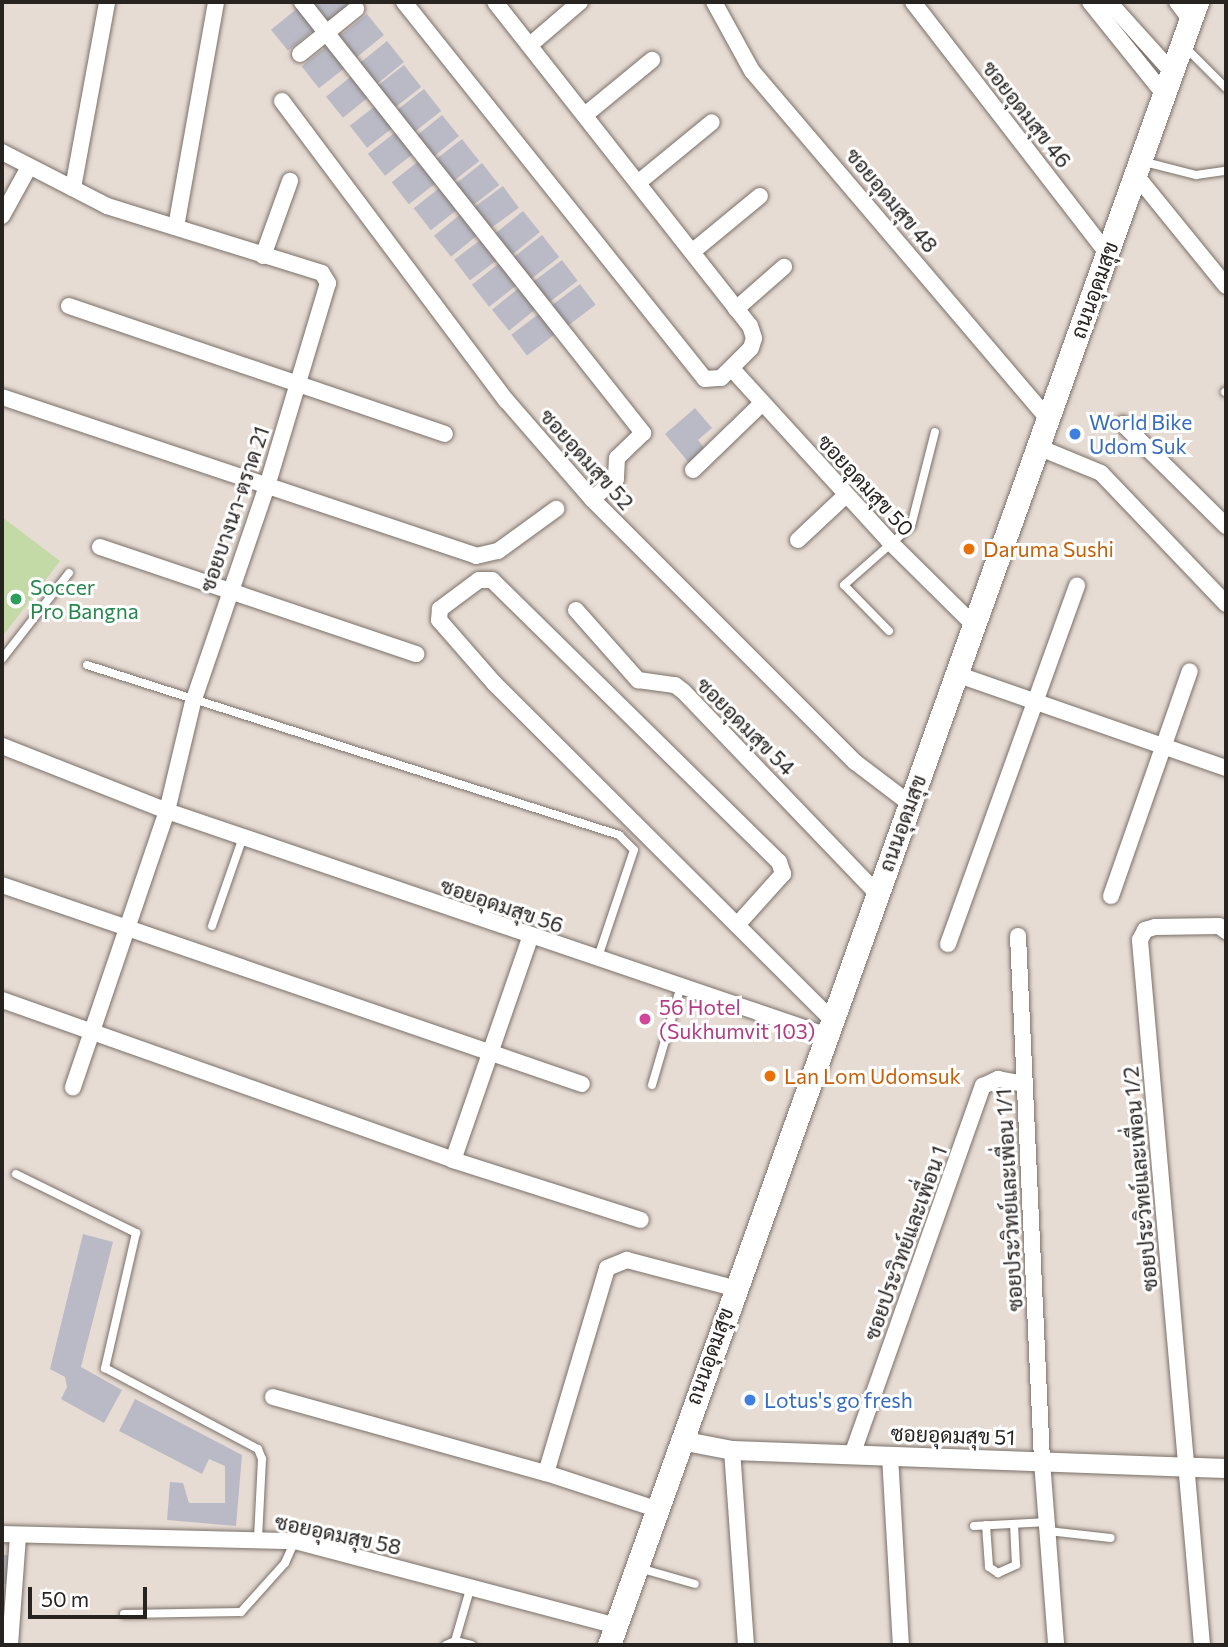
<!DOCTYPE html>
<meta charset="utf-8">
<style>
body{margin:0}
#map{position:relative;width:1228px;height:1647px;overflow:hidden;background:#e7dcd4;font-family:Commissioner,Sarabun,sans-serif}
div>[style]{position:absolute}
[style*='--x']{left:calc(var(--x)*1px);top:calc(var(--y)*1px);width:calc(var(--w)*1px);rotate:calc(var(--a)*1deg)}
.green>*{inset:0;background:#c3d9a6}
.building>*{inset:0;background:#babac6;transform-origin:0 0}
.roads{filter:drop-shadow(0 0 2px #7a7069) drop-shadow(0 0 2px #7a7069)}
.service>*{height:8px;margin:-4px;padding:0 4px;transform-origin:4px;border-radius:4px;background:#fff}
.minor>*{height:16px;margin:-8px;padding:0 8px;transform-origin:8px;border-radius:8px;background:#fff}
.tertiary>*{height:19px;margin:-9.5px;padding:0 9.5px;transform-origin:9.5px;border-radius:9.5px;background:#fff}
.secondary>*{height:23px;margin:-11.5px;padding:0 11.5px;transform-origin:11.5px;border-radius:11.5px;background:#fff}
.dots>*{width:19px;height:19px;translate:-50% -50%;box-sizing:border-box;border:4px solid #fff;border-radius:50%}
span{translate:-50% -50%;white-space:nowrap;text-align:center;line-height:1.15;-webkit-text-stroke:6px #fff;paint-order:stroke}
.street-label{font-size:21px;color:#272321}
.shop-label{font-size:21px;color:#366cbe}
.left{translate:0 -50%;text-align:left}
.food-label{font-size:21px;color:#c56008}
.leisure-label{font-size:21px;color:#27864d}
.hotel-label{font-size:21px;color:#b23c85}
.frame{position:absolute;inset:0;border:4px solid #272321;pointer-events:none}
.scale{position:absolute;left:28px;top:1587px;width:119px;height:32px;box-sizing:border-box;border:4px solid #272321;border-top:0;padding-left:9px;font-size:21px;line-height:24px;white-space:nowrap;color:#272321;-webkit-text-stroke:5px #fff;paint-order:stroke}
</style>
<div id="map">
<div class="green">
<i style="clip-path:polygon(2px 517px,60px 561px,2px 637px)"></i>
</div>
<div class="building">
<i style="clip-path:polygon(310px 2px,354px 2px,326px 23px)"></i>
<i style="left:299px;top:7px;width:27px;height:36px;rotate:51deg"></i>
<i style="left:367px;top:14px;width:27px;height:36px;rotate:51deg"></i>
<i style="left:387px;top:41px;width:27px;height:36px;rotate:51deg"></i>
<i style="left:330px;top:44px;width:28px;height:36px;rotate:52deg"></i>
<i style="left:404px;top:65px;width:28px;height:37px;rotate:52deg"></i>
<i style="left:354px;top:74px;width:27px;height:36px;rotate:51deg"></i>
<i style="left:424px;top:89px;width:28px;height:37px;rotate:52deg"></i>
<i style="left:379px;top:103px;width:28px;height:37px;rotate:52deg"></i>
<i style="left:442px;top:115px;width:27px;height:36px;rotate:51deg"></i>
<i style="left:397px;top:131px;width:28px;height:37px;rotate:52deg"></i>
<i style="left:462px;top:139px;width:28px;height:37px;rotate:52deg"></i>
<i style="left:420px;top:160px;width:28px;height:36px;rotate:52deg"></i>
<i style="left:482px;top:163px;width:28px;height:37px;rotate:52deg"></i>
<i style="left:442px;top:186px;width:28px;height:36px;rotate:52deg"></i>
<i style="left:503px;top:186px;width:27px;height:37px;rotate:54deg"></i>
<i style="left:523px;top:211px;width:27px;height:36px;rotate:51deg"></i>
<i style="left:462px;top:213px;width:27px;height:36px;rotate:51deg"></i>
<i style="left:542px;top:235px;width:28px;height:37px;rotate:52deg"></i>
<i style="left:483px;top:238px;width:26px;height:36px;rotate:53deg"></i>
<i style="left:562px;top:260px;width:26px;height:36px;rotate:53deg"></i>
<i style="left:501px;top:262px;width:28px;height:37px;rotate:52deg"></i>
<i style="left:580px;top:284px;width:26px;height:36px;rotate:53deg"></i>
<i style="left:520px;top:287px;width:27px;height:36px;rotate:51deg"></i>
<i style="left:540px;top:313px;width:26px;height:36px;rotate:53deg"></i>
<i style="clip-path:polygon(695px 408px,712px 428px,698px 440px,705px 449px,689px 463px,665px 434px)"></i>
<i style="clip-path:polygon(83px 1234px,113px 1242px,81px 1367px,122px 1390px,104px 1423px,61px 1399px,67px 1387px,65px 1377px,50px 1369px)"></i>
<i style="clip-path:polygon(135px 1399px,242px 1455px,236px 1526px,167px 1520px,170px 1482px,183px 1483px,189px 1503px,225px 1503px,225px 1466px,209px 1459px,202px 1474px,119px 1431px)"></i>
<i style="left:2px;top:1555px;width:6px;height:29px"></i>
</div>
<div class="roads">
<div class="service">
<i style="--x:1184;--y:46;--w:59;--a:45"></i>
<i style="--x:1141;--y:161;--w:57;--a:14.3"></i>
<i style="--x:1196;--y:175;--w:30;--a:-8"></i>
<i style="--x:1225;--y:392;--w:1;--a:-45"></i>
<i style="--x:889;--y:631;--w:64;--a:-134.4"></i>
<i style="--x:844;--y:585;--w:89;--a:-41.4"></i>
<i style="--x:911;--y:526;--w:97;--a:-75.7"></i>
<i style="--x:2;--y:659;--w:109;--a:-52.1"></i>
<i style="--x:87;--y:665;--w:559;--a:17.72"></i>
<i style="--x:619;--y:835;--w:21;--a:45"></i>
<i style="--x:634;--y:850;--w:116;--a:108.6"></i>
<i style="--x:212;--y:926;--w:94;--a:-70.8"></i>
<i style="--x:652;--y:1085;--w:100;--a:-73.7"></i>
<i style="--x:16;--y:1174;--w:134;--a:26.2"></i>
<i style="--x:136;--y:1233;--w:139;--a:102.9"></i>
<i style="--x:105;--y:1368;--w:173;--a:27.9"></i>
<i style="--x:258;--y:1449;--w:11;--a:68"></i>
<i style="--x:262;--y:1459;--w:79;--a:92.9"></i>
<i style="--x:986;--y:1525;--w:42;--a:85.9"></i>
<i style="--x:989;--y:1567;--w:11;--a:34"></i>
<i style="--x:998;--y:1573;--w:20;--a:-24"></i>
<i style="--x:1016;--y:1565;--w:41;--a:-92.8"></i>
<i style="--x:974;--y:1526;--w:74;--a:-3.1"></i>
<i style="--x:1048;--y:1531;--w:63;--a:6.3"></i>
<i style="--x:639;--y:1568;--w:58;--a:15.9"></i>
<i style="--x:124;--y:1614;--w:117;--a:-1"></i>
<i style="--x:241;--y:1612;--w:66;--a:-48.1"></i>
<i style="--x:285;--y:1563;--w:24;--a:-66"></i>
<i style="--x:455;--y:1641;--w:57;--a:-73.8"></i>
<i style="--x:446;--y:1645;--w:10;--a:-24"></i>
<i style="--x:455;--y:1641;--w:17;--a:13"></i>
</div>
<div class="minor">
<i style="--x:302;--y:2;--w:550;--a:51.65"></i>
<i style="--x:643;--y:433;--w:36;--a:136"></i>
<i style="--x:617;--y:458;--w:21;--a:93"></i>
<i style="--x:616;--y:479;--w:31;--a:140"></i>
<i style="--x:404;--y:2;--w:482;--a:51.4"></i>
<i style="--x:705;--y:379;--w:16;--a:-4"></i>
<i style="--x:721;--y:378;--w:42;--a:-45"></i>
<i style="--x:751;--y:348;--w:10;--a:-73"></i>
<i style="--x:754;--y:338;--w:13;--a:-108"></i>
<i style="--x:750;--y:326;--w:412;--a:-128.2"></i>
<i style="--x:714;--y:2;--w:79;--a:61.2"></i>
<i style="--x:752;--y:71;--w:457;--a:49.6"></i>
<i style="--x:913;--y:2;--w:317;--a:52.3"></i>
<i style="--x:1090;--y:2;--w:118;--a:51.2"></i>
<i style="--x:1109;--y:2;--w:94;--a:48"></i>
<i style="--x:1177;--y:2;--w:21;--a:53"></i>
<i style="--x:530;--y:45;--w:66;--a:-40.7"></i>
<i style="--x:300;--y:54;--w:72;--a:-38.8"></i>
<i style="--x:282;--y:101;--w:374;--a:53.2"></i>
<i style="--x:506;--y:400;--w:131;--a:49"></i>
<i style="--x:592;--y:499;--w:372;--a:45"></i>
<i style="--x:855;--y:762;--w:68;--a:37.2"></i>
<i style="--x:585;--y:115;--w:87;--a:-39.4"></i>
<i style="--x:2;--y:152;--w:118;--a:27.2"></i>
<i style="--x:107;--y:206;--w:225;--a:17.3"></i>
<i style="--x:322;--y:273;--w:12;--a:59"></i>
<i style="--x:328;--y:283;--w:212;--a:106.7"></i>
<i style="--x:267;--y:486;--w:228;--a:108.9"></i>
<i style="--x:193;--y:702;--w:112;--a:103.4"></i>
<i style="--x:167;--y:811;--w:292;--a:108.8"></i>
<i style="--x:1135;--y:174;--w:144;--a:50.9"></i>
<i style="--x:639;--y:182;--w:94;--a:-39.4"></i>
<i style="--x:73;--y:188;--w:189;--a:-79.6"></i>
<i style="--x:2;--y:216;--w:56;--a:-61.1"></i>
<i style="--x:176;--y:227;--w:229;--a:-79.9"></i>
<i style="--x:692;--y:252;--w:88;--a:-39.5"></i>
<i style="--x:263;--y:256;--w:80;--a:-70.2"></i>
<i style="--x:69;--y:306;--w:397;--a:18.8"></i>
<i style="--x:736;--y:309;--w:64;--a:-41.2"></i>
<i style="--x:733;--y:370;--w:231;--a:47.6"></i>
<i style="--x:889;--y:541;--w:118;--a:44.7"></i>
<i style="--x:2;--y:397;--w:500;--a:18.5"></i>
<i style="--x:476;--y:556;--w:23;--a:-13"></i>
<i style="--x:498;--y:551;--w:72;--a:-35.9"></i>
<i style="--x:1123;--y:424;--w:145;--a:44.7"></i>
<i style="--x:1038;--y:447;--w:68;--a:22.4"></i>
<i style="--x:1101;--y:473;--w:181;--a:46.3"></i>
<i style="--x:693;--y:470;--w:95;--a:-44.1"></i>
<i style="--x:798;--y:540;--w:66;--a:-43.2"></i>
<i style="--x:100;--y:547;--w:334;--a:18.7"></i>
<i style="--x:576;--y:610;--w:94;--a:48.5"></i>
<i style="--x:638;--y:680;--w:37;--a:8"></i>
<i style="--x:675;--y:685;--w:10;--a:37"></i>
<i style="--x:683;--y:691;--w:280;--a:46.2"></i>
<i style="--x:956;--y:674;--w:286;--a:19.2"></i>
<i style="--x:2;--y:746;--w:177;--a:21.5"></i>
<i style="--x:167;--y:811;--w:695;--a:18.8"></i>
<i style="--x:2;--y:885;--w:613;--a:18.94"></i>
<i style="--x:1111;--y:896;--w:238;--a:-70.7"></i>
<i style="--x:737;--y:925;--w:69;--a:-48"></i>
<i style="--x:783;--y:874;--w:13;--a:-108"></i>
<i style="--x:779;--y:862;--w:402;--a:-135.5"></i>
<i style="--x:492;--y:580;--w:13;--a:180"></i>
<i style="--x:479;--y:580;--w:49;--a:143.4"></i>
<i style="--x:440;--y:609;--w:11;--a:95"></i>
<i style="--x:439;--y:620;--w:84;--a:48.9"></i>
<i style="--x:494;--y:683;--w:474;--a:44.9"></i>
<i style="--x:1018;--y:936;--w:526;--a:87.38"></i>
<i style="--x:1042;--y:1461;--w:185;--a:85.6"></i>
<i style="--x:530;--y:938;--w:235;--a:109.1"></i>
<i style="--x:453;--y:1160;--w:197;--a:17.7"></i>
<i style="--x:948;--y:944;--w:381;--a:-70.2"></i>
<i style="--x:2;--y:1000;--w:479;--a:19.5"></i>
<i style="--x:273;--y:1397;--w:283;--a:15.6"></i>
<i style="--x:732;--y:1450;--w:196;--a:85.9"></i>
<i style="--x:852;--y:1455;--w:392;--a:-70.5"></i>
<i style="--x:983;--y:1086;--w:17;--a:-25"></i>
<i style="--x:998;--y:1079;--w:26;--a:11"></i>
<i style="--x:890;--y:1456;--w:189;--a:86.7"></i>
<i style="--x:656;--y:1509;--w:116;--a:-161.9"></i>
<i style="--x:546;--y:1473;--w:214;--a:-73.4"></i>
<i style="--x:607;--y:1268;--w:22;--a:-22"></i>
<i style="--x:627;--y:1260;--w:111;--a:14.7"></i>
<i style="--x:2;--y:1534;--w:293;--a:1.4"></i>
<i style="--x:295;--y:1541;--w:332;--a:14.8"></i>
<i style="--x:10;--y:1645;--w:110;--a:-85.8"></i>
<i style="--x:1202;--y:1645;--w:708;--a:-95.03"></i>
<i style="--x:1140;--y:940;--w:11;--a:-63"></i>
<i style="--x:1145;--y:930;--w:10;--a:-17"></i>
<i style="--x:1155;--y:927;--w:64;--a:-0.9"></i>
<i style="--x:1219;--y:926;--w:9;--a:36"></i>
</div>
<div class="tertiary">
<i style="--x:680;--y:1440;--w:53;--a:10.9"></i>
<i style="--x:732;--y:1450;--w:494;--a:2.1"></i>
</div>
<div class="secondary">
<i style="--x:609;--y:1645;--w:1745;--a:-70.31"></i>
</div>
</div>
<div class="dots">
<i style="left:1075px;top:434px;background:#3f7fe0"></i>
<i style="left:969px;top:549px;background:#e8710a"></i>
<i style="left:16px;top:599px;background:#2e9e5b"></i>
<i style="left:645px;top:1019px;background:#d1479c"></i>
<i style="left:770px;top:1076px;background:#e8710a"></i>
<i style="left:750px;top:1400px;background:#3f7fe0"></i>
</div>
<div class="street-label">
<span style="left:1027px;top:114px;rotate:52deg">ซอยอุดมสุข 46</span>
<span style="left:892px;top:200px;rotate:50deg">ซอยอุดมสุข 48</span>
<span style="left:1094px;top:290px;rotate:-70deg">ถนนอุดมสุข</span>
<span style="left:587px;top:459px;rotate:48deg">ซอยอุดมสุข 52</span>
<span style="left:866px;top:485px;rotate:47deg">ซอยอุดมสุข 50</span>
<span style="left:234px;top:509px;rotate:-71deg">ซอยบางนา-ตราด 21</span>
<span style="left:746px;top:726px;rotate:45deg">ซอยอุดมสุข 54</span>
<span style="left:902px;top:823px;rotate:-70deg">ถนนอุดมสุข</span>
<span style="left:502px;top:905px;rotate:19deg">ซอยอุดมสุข 56</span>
<span style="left:1140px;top:1179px;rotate:-95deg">ซอยประวิทย์และเพื่อน 1/2</span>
<span style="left:1009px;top:1200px;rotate:-93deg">ซอยประวิทย์และเพื่อน 1/1</span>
<span style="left:905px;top:1243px;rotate:-70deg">ซอยประวิทย์และเพื่อน 1</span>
<span style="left:709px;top:1356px;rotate:-70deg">ถนนอุดมสุข</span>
<span style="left:953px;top:1435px;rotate:2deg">ซอยอุดมสุข 51</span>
<span style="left:338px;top:1534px;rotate:12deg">ซอยอุดมสุข 58</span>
</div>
<div class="shop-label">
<span class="left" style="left:1089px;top:434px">World Bike<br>Udom Suk</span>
<span class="left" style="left:764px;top:1400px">Lotus's go fresh</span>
</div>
<div class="food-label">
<span class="left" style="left:983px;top:549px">Daruma Sushi</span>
<span class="left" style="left:784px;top:1076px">Lan Lom Udomsuk</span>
</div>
<div class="leisure-label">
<span class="left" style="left:30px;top:599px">Soccer<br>Pro Bangna</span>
</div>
<div class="hotel-label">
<span class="left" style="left:659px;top:1019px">56 Hotel<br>(Sukhumvit 103)</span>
</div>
<div class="frame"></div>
<div class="scale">50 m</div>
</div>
